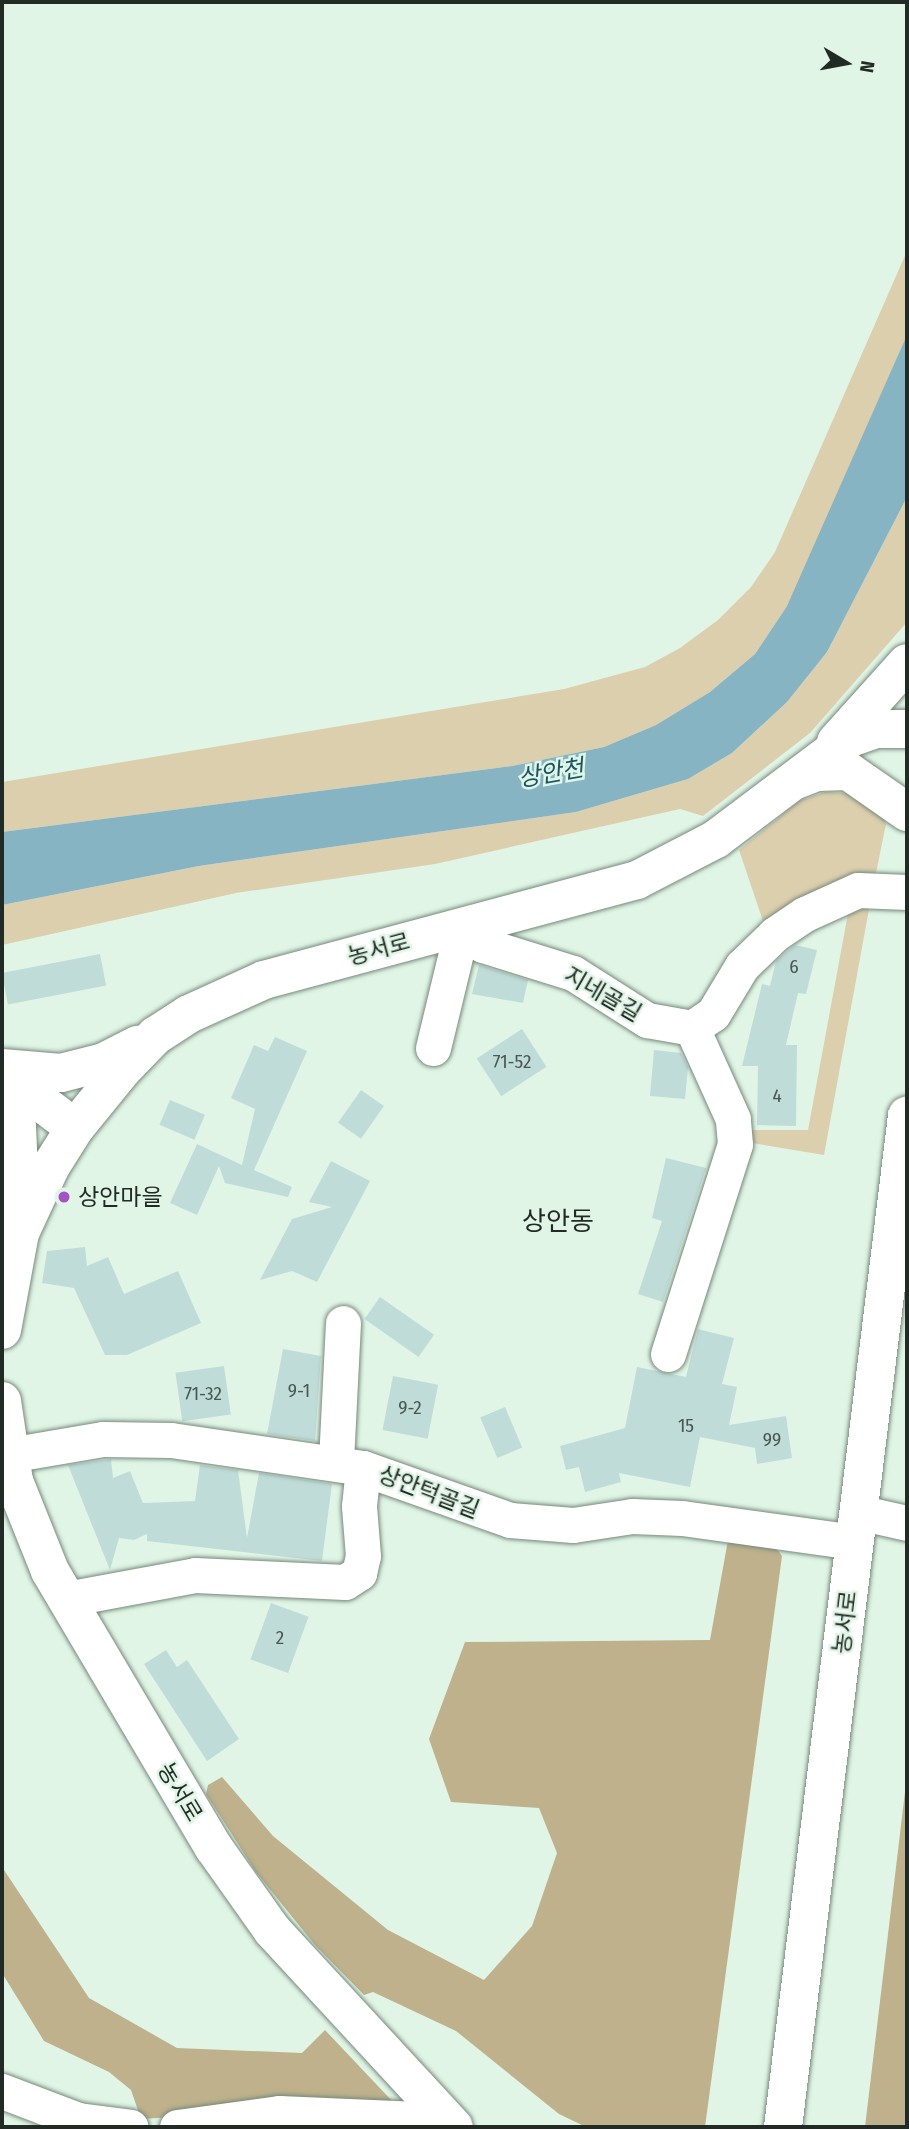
<!DOCTYPE html>
<meta charset="utf-8">
<style>
body{margin:0}
#map{position:relative;width:909px;height:2129px;overflow:hidden;background:#e0f5e6;font-family:"Fira Sans Condensed","Noto Sans KR",sans-serif}
div>[style]{position:absolute}
[style*='--x']{left:calc(var(--x)*1px);top:calc(var(--y)*1px);width:calc(var(--w)*1px);rotate:calc(var(--a)*1deg)}
.green>*{inset:0;background:#dccfae}
.forest>*{inset:0;background:#beb18c}
.water>*{inset:0;background:#87b4c2}
.building>*{inset:0;background:#c0dcd9;transform-origin:0 0}
.roads{filter:drop-shadow(0 0 2px #76897b) drop-shadow(0 0 2px #76897b)}
.street>*{height:35px;margin:-17.5px;padding:0 17.5px;transform-origin:17.5px;border-radius:17.5px;background:#fff}
.secondary>*{height:38px;margin:-19px;padding:0 19px;transform-origin:19px;border-radius:19px;background:#fff}
.dots>*{width:19px;height:19px;translate:-50% -50%;box-sizing:border-box;border:4px solid #e0f5e6;border-radius:50%}
span{translate:-50% -50%;white-space:nowrap;text-align:center;line-height:1.15;-webkit-text-stroke:5px #e0f5e6;paint-order:stroke}
.number-label{font-size:19px;color:#4a5652}
.number-label span{-webkit-text-stroke-width:0}
.street-label{font-size:23px;color:#222a25}
.poi-label{font-size:23px;color:#222a25}
.left{translate:0 -50%;text-align:left}
.water-label{font-size:24px;color:#195666;font-style:italic}
.quarter-label{font-size:26px;color:#222a25}
.frame{position:absolute;inset:0;border:4px solid #222a25;pointer-events:none}
.north{position:absolute;left:811px;top:28px;width:70px;height:70px;-webkit-text-stroke:5px #e0f5e6;paint-order:stroke;rotate:100deg;font-size:19px;font-weight:700;line-height:28px;text-align:center;color:#222a25}
.north::after{content:'';display:block;margin:auto;width:24px;height:32px;background:#222a25;clip-path:polygon(50% 0,100% 100%,50% 72%,0 100%)}
</style>
<div id="map">
<div class="green">
<i style="clip-path:polygon(907px 251px,907px 335px,814px 552px,787px 606px,755px 654px,710px 692px,656px 725px,604px 747px,512px 766px,2px 832px,2px 782px,564px 689px,645px 667px,680px 648px,718px 620px,751px 587px,775px 552px)"></i>
<i style="clip-path:polygon(907px 497px,907px 622px,810px 733px,703px 816px,680px 809px,435px 864px,236px 893px,2px 945px,2px 905px,199px 866px,576px 812px,688px 779px,732px 753px,787px 702px,827px 652px)"></i>
<i style="clip-path:polygon(825px 792px,848px 793px,883px 817px,886px 824px,876px 873px,864px 874px,766px 930px,739px 850px,799px 801px)"></i>
<i style="clip-path:polygon(870px 904px,824px 1155px,746px 1142px,747px 1130px,808px 1130px,849px 908px)"></i>
</div>
<div class="forest">
<i style="clip-path:polygon(728px 1540px,776px 1548px,782px 1556px,705px 2127px,586px 2127px,559px 2114px,456px 2031px,373px 1992px,364px 1995px,315px 1945px,256px 1872px,206px 1794px,208px 1785px,222px 1777px,273px 1836px,388px 1930px,484px 1980px,532px 1926px,557px 1853px,539px 1808px,451px 1802px,429px 1739px,465px 1642px,710px 1640px)"></i>
<i style="clip-path:polygon(907px 1775px,907px 2127px,865px 2127px)"></i>
<i style="clip-path:polygon(2px 1867px,89px 1998px,177px 2048px,302px 2053px,325px 2030px,394px 2103px,141px 2119px,131px 2090px,109px 2072px,44px 2041px,2px 1973px)"></i>
</div>
<div class="water">
<i style="clip-path:polygon(907px 335px,907px 497px,827px 652px,787px 702px,732px 753px,688px 779px,576px 812px,199px 866px,2px 905px,2px 832px,512px 766px,604px 747px,656px 725px,710px 692px,755px 654px,787px 606px)"></i>
</div>
<div class="building">
<i style="clip-path:polygon(795px 945px,817px 950px,806px 994px,798px 993px,786px 1045px,797px 1045px,796px 1126px,757px 1125px,758px 1066px,742px 1066px,762px 984px,770px 986px,776px 961px)"></i>
<i style="left:100px;top:954px;width:32px;height:100px;rotate:79deg"></i>
<i style="clip-path:polygon(479px 965px,528px 980px,523px 1003px,472px 994px)"></i>
<i style="left:522px;top:1029px;width:45px;height:54px;rotate:57deg"></i>
<i style="clip-path:polygon(275px 1037px,307px 1051px,254px 1170px,292px 1187px,288px 1197px,225px 1183px,219px 1166px,197px 1215px,170px 1203px,197px 1144px,242px 1165px,255px 1109px,231px 1098px,254px 1045px,268px 1051px)"></i>
<i style="clip-path:polygon(654px 1050px,681px 1053px,688px 1067px,685px 1099px,650px 1096px)"></i>
<i style="left:361px;top:1090px;width:28px;height:40px;rotate:35deg"></i>
<i style="left:170px;top:1100px;width:38px;height:27px;rotate:23deg"></i>
<i style="clip-path:polygon(666px 1158px,706px 1168px,663px 1302px,638px 1294px,662px 1221px,652px 1218px)"></i>
<i style="clip-path:polygon(331px 1161px,370px 1181px,317px 1282px,292px 1271px,260px 1280px,292px 1219px,332px 1207px,309px 1202px)"></i>
<i style="clip-path:polygon(85px 1247px,87px 1266px,108px 1257px,124px 1294px,178px 1271px,201px 1323px,127px 1355px,105px 1355px,74px 1288px,42px 1283px,47px 1251px)"></i>
<i style="left:380px;top:1297px;width:66px;height:27px;rotate:35deg"></i>
<i style="clip-path:polygon(698px 1329px,734px 1338px,722px 1384px,737px 1387px,729px 1425px,786px 1416px,792px 1458px,757px 1464px,755px 1448px,700px 1437px,690px 1487px,619px 1473px,621px 1482px,585px 1492px,579px 1467px,566px 1470px,560px 1446px,625px 1428px,637px 1367px,686px 1377px)"></i>
<i style="clip-path:polygon(283px 1349px,321px 1356px,315px 1441px,267px 1434px)"></i>
<i style="left:224px;top:1366px;width:49px;height:49px;rotate:82deg"></i>
<i style="left:393px;top:1376px;width:46px;height:55px;rotate:11deg"></i>
<i style="left:505px;top:1407px;width:44px;height:27px;rotate:67deg"></i>
<i style="clip-path:polygon(111px 1459px,113px 1478px,130px 1471px,143px 1503px,195px 1501px,200px 1465px,238px 1470px,247px 1538px,259px 1473px,332px 1484px,322px 1561px,147px 1541px,147px 1534px,134px 1540px,119px 1538px,110px 1570px,68px 1465px)"></i>
<i style="left:271px;top:1603px;width:40px;height:60px;rotate:20deg"></i>
<i style="clip-path:polygon(166px 1650px,177px 1667px,187px 1660px,239px 1739px,207px 1761px,144px 1664px)"></i>
</div>
<div class="roads">
<div class="street">
<i style="--x:462;--y:928;--w:27;--a:39"></i>
<i style="--x:483;--y:945;--w:94;--a:17.3"></i>
<i style="--x:573;--y:973;--w:88;--a:32.4"></i>
<i style="--x:647;--y:1020;--w:46;--a:10.1"></i>
<i style="--x:692;--y:1028;--w:25;--a:-34"></i>
<i style="--x:713;--y:1014;--w:56;--a:-58.9"></i>
<i style="--x:742;--y:966;--w:46;--a:-44.1"></i>
<i style="--x:775;--y:934;--w:36;--a:-34"></i>
<i style="--x:805;--y:914;--w:58;--a:-24.4"></i>
<i style="--x:858;--y:890;--w:49;--a:2.3"></i>
<i style="--x:433;--y:1048;--w:123;--a:-76.4"></i>
<i style="--x:668;--y:1354;--w:220;--a:-72.3"></i>
<i style="--x:735;--y:1144;--w:25;--a:-95"></i>
<i style="--x:733;--y:1119;--w:100;--a:-114.3"></i>
<i style="--x:9;--y:1455;--w:95;--a:-9.7"></i>
<i style="--x:103;--y:1439;--w:68;--a:0.8"></i>
<i style="--x:171;--y:1440;--w:194;--a:8.3"></i>
<i style="--x:363;--y:1468;--w:156;--a:19.5"></i>
<i style="--x:510;--y:1520;--w:63;--a:4.5"></i>
<i style="--x:573;--y:1525;--w:60;--a:-8.7"></i>
<i style="--x:632;--y:1516;--w:50;--a:2.3"></i>
<i style="--x:682;--y:1518;--w:175;--a:7.9"></i>
<i style="--x:336;--y:1461;--w:138;--a:-87.1"></i>
<i style="--x:858;--y:1512;--w:50;--a:12.7"></i>
<i style="--x:66;--y:1599;--w:131;--a:-10.5"></i>
<i style="--x:195;--y:1575;--w:150;--a:2.7"></i>
<i style="--x:345;--y:1582;--w:17;--a:-33"></i>
<i style="--x:359;--y:1573;--w:17;--a:-77"></i>
<i style="--x:363;--y:1556;--w:50;--a:-94.6"></i>
<i style="--x:359;--y:1506;--w:38;--a:-84"></i>
<i style="--x:2;--y:2091;--w:81;--a:20.9"></i>
<i style="--x:78;--y:2120;--w:53;--a:7.5"></i>
<i style="--x:177;--y:2127;--w:103;--a:-7.8"></i>
<i style="--x:279;--y:2113;--w:139;--a:2.5"></i>
<i style="--x:418;--y:2119;--w:21;--a:-29"></i>
</div>
<div class="secondary">
<i style="--x:836;--y:742;--w:106;--a:-48.1"></i>
<i style="--x:796;--y:780;--w:22;--a:-21"></i>
<i style="--x:817;--y:772;--w:31;--a:-2"></i>
<i style="--x:848;--y:771;--w:72;--a:34.8"></i>
<i style="--x:2;--y:1068;--w:59;--a:4.8"></i>
<i style="--x:61;--y:1073;--w:44;--a:-14.3"></i>
<i style="--x:104;--y:1062;--w:38;--a:-27"></i>
<i style="--x:2;--y:1073;--w:91;--a:37"></i>
<i style="--x:2;--y:1080;--w:49;--a:72.3"></i>
<i style="--x:17;--y:1127;--w:88;--a:87.4"></i>
<i style="--x:2;--y:1330;--w:99;--a:-79.5"></i>
<i style="--x:20;--y:1233;--w:74;--a:-65.2"></i>
<i style="--x:51;--y:1166;--w:45;--a:-57.7"></i>
<i style="--x:75;--y:1128;--w:77;--a:-50.8"></i>
<i style="--x:124;--y:1068;--w:45;--a:-45.9"></i>
<i style="--x:155;--y:1036;--w:40;--a:-32.9"></i>
<i style="--x:189;--y:1014;--w:82;--a:-24.4"></i>
<i style="--x:264;--y:980;--w:386;--a:-15"></i>
<i style="--x:637;--y:880;--w:89;--a:-27.4"></i>
<i style="--x:716;--y:839;--w:168;--a:-37"></i>
<i style="--x:850;--y:738;--w:28;--a:-19"></i>
<i style="--x:876;--y:729;--w:31;--a:0"></i>
<i style="--x:2;--y:1401;--w:81;--a:81.5"></i>
<i style="--x:14;--y:1481;--w:97;--a:68.2"></i>
<i style="--x:50;--y:1571;--w:322;--a:59.4"></i>
<i style="--x:214;--y:1848;--w:100;--a:54.7"></i>
<i style="--x:272;--y:1930;--w:268;--a:47.3"></i>
<i style="--x:783;--y:2127;--w:1019;--a:-83.01"></i>
</div>
</div>
<div class="dots">
<i style="left:64px;top:1197px;background:#a353c3"></i>
</div>
<div class="number-label">
<span style="left:794px;top:967px">6</span>
<span style="left:512px;top:1062px">71-52</span>
<span style="left:777px;top:1096px">4</span>
<span style="left:299px;top:1391px">9-1</span>
<span style="left:203px;top:1394px">71-32</span>
<span style="left:410px;top:1408px">9-2</span>
<span style="left:686px;top:1426px">15</span>
<span style="left:772px;top:1440px">99</span>
<span style="left:280px;top:1638px">2</span>
</div>
<div class="street-label">
<span style="left:379px;top:949px;rotate:-15deg">농서로</span>
<span style="left:603px;top:994px;rotate:30deg">지네골길</span>
<span style="left:429px;top:1492px;rotate:21deg">상안턱골길</span>
<span style="left:845px;top:1622px;rotate:-83deg">농서로</span>
<span style="left:180px;top:1792px;rotate:59deg">농서로</span>
</div>
<div class="poi-label">
<span class="left" style="left:78px;top:1197px">상안마을</span>
</div>
<div class="water-label">
<span style="left:551px;top:774px;rotate:-10deg">상안천</span>
</div>
<div class="quarter-label">
<span style="left:558px;top:1222px">상안동</span>
</div>
<div class="frame"></div>
<div class="north">N</div>
</div>
